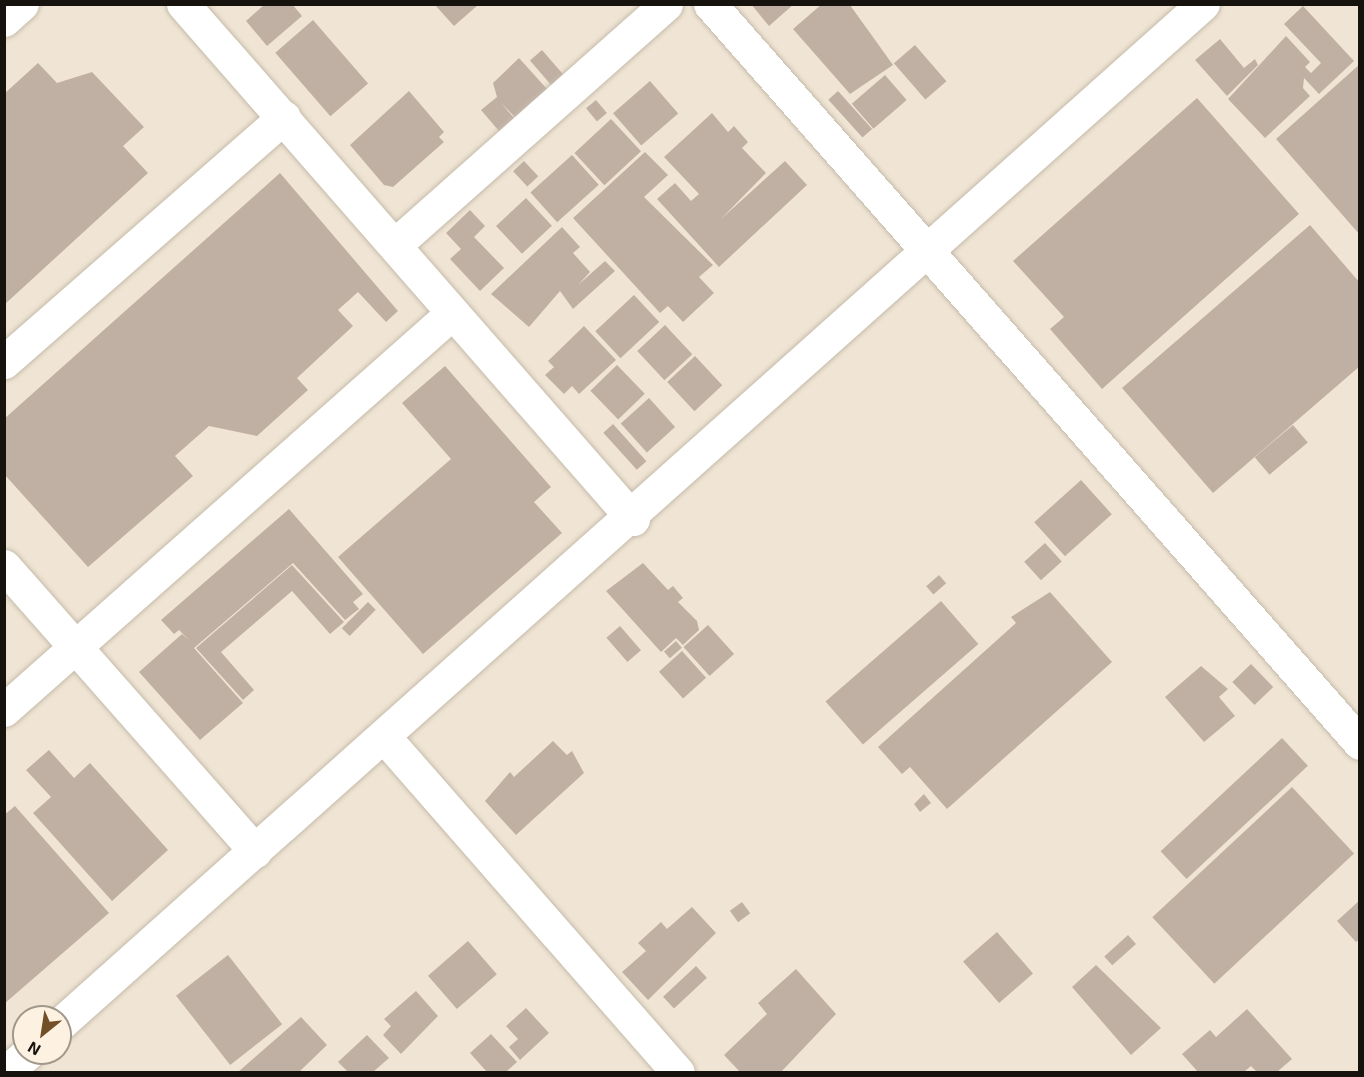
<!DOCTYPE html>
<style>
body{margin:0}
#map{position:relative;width:1364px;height:1077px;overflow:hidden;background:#f0e5d4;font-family:"Exo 2",sans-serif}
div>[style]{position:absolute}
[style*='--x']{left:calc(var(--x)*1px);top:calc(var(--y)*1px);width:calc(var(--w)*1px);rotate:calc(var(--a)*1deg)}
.building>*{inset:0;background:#c0b0a4;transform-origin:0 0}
.roads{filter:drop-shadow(0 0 2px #c5bbab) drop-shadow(0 0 2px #c5bbab)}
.minor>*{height:33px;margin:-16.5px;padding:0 16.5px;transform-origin:16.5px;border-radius:16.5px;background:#fff}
span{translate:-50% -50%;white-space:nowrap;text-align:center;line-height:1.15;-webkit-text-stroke:4.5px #fdf2e1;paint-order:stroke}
.frame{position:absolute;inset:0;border:6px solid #16120d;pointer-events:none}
.north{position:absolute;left:12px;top:1005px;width:60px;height:60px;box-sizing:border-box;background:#fdf2e1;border:2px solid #a1988c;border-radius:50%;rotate:210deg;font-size:16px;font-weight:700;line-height:24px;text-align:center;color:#16120d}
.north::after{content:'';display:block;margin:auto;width:21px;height:27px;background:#724f27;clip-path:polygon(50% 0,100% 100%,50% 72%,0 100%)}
</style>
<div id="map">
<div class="building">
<i style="clip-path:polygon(265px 4px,292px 4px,302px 16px,267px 46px,246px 21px)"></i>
<i style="clip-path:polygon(751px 4px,794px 4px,769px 26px)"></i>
<i style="clip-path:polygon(822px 4px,850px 5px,893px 65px,850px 94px,793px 29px)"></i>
<i style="clip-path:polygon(435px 5px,478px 5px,454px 26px)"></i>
<i style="clip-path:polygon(1303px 6px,1354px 61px,1319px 94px,1304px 78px,1303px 88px,1310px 96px,1265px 138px,1228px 99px,1286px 36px,1310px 62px,1305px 67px,1311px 73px,1321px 63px,1284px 24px)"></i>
<i style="left:313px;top:20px;width:84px;height:50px;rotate:49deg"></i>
<i style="clip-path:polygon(1220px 39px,1244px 68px,1255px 59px,1258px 65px,1227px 96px,1195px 60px)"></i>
<i style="left:915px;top:45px;width:48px;height:28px;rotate:49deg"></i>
<i style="left:542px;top:50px;width:32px;height:16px;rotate:49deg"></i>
<i style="clip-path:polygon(519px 58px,547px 89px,515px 117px,501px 103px,514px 118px,499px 131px,481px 110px,497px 97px,493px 83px)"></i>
<i style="clip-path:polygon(38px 63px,57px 83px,92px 72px,144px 127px,123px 146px,148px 173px,4px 305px,4px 94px)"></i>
<i style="clip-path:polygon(1360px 64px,1360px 235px,1276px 139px)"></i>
<i style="left:885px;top:75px;width:33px;height:44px;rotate:49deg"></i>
<i style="left:650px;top:81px;width:43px;height:49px;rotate:49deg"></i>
<i style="clip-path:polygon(409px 91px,444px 132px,439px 137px,444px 142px,393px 187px,384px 185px,350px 145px)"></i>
<i style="left:838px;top:91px;width:51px;height:13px;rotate:48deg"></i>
<i style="clip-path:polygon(1197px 98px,1299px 214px,1102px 389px,1050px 329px,1064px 317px,1013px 261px)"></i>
<i style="left:596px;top:100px;width:17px;height:13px;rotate:50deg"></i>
<i style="clip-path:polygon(712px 113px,728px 132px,734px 126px,748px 142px,742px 148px,766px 173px,721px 219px,785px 161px,807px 185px,719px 267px,657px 199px,675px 183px,691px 201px,699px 194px,664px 157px)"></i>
<i style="left:611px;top:119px;width:44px;height:50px;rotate:47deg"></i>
<i style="clip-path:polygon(645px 152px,668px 175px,644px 197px,713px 265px,699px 277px,714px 293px,683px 322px,668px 306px,660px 313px,573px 218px)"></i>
<i style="left:572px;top:155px;width:40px;height:56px;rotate:48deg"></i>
<i style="left:524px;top:161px;width:21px;height:15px;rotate:47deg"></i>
<i style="clip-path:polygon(280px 173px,398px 311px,386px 322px,358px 292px,338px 310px,353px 326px,297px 378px,308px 390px,257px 436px,209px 426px,175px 456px,193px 476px,88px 567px,4px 474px,4px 419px)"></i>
<i style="left:526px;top:198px;width:38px;height:41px;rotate:47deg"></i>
<i style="clip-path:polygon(470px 210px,485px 226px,474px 237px,504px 268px,480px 291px,450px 259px,461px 249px,446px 233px)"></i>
<i style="clip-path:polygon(1310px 225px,1360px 283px,1360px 366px,1213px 493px,1122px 388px)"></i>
<i style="clip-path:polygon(562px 227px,580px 247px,573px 253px,590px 272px,578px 285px,605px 261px,615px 271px,573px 309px,560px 291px,529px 327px,491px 294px)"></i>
<i style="left:634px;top:295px;width:37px;height:53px;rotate:47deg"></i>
<i style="left:665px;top:325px;width:40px;height:38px;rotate:47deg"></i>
<i style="clip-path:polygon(584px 326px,616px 360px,579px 394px,572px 386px,564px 394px,545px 375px,554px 367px,548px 361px)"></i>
<i style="left:695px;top:356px;width:40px;height:38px;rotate:47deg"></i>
<i style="left:617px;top:365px;width:40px;height:37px;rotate:46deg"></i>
<i style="clip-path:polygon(445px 366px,551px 487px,534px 502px,562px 533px,423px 654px,338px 557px,451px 459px,402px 403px)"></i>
<i style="left:649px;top:398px;width:39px;height:38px;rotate:48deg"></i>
<i style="left:613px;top:424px;width:50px;height:13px;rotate:48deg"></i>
<i style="left:1293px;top:425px;width:23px;height:50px;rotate:50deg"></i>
<i style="left:1081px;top:480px;width:46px;height:63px;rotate:48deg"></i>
<i style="clip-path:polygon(289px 509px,363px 594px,353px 602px,359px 609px,345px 620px,293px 563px,194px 648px,243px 703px,200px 740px,139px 672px,182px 634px,189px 640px,179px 630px,174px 634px,161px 620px)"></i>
<i style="left:1045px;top:543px;width:25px;height:28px;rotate:48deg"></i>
<i style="clip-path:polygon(643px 563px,668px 590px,673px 586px,683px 598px,678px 602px,697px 621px,699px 630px,683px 645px,676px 638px,661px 652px,606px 591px)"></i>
<i style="clip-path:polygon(292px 565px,344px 622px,330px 634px,292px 591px,221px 652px,254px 690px,243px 700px,196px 648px)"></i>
<i style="left:939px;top:575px;width:11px;height:17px;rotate:49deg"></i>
<i style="clip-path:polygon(1050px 592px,1112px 662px,947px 809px,910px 767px,902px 774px,878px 747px,1016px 623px,1011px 617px)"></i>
<i style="left:941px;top:601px;width:57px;height:153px;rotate:49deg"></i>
<i style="left:368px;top:602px;width:11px;height:37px;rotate:45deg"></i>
<i style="left:708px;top:625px;width:39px;height:33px;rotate:48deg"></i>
<i style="left:620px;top:626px;width:32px;height:18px;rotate:49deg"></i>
<i style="left:676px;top:641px;width:9px;height:16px;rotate:49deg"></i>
<i style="left:682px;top:651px;width:36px;height:31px;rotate:48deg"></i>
<i style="left:1251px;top:664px;width:32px;height:26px;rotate:46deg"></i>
<i style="clip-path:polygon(1201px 666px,1228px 689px,1219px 697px,1235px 716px,1204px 742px,1165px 697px)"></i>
<i style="left:1282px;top:738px;width:38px;height:166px;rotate:47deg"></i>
<i style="clip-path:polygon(553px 741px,567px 755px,572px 751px,584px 773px,516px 835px,485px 801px,510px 772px,514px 777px)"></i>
<i style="clip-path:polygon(49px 750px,74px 778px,90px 763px,168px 850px,112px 901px,33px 813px,51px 797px,26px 770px)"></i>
<i style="left:1292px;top:787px;width:91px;height:191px;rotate:47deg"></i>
<i style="clip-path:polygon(924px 794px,931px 803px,920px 812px,914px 804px)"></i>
<i style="clip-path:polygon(15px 806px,109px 913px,4px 1004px,4px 815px)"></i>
<i style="clip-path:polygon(1360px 900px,1360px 939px,1356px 942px,1337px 921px)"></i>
<i style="left:742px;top:902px;width:14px;height:15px;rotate:54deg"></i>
<i style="clip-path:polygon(692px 907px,716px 933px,648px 1000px,622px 972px,646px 951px,638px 943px,661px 922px,667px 929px)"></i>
<i style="left:997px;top:932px;width:55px;height:45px;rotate:49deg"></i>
<i style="left:1128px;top:935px;width:12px;height:32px;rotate:48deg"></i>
<i style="left:468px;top:941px;width:44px;height:53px;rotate:49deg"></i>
<i style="left:228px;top:955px;width:88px;height:66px;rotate:52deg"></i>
<i style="clip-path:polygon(1096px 965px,1161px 1028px,1131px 1055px,1072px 987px)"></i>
<i style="left:696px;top:966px;width:16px;height:45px;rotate:47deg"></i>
<i style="clip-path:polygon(796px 969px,836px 1014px,781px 1072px,740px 1072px,724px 1055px,767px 1014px,758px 1003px)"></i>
<i style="clip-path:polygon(416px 991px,438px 1016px,401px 1054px,383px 1035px,391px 1026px,384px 1019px)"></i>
<i style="clip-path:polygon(526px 1008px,549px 1033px,520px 1060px,509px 1047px,518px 1039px,506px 1026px)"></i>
<i style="clip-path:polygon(1247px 1009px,1292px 1059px,1277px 1072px,1257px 1072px,1251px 1066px,1244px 1072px,1198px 1072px,1182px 1054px,1210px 1030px,1216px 1037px)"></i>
<i style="clip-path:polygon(301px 1017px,327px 1045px,299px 1072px,238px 1072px)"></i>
<i style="clip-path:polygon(491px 1034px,517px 1062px,506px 1072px,487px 1072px,470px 1053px)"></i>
<i style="clip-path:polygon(367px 1035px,389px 1058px,373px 1072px,348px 1072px,338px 1062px)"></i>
</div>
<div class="roads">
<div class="minor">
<i style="--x:183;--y:4;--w:684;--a:48.85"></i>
<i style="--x:710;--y:4;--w:984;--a:48.67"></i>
<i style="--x:4;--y:20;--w:24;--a:-42"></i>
<i style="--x:396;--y:244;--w:361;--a:-41.6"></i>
<i style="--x:4;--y:362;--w:372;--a:-41.2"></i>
<i style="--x:4;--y:566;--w:380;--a:48.6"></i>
<i style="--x:4;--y:710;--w:597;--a:-41.54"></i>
<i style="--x:386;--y:739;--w:443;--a:48.8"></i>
<i style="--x:60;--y:1024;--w:1532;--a:-41.75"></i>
<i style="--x:6;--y:1072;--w:29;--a:-41"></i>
</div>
</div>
<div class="frame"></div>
<div class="north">N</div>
</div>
